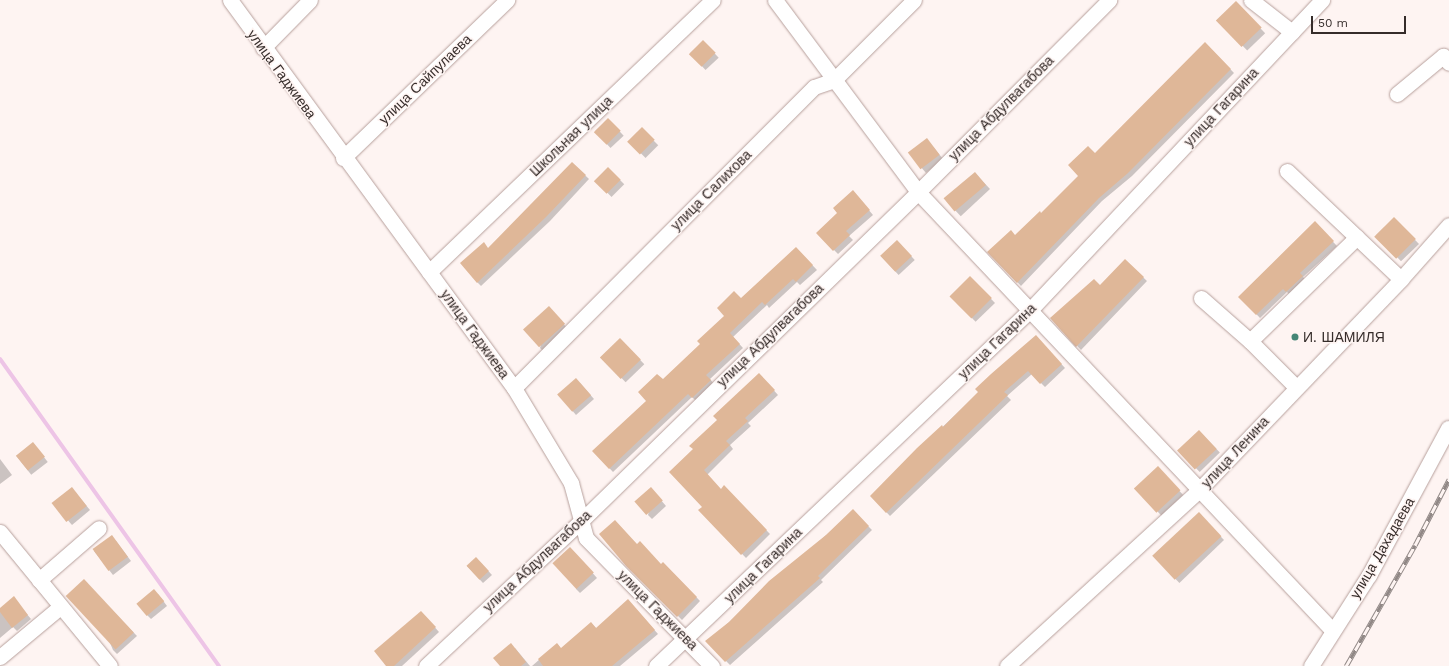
<!DOCTYPE html>
<meta charset="utf-8">
<style>
body{margin:0}
#map{position:relative;width:1449px;height:666px;overflow:hidden;background:#fef4f2;font-family:"Work Sans",sans-serif}
div>[style]{position:absolute}
[style*='--x']{left:calc(var(--x)*1px);top:calc(var(--y)*1px);width:calc(var(--w)*1px);rotate:calc(var(--a)*1deg)}
.shadow>*{inset:0;background:#0003;transform-origin:0 0}
.stream>*{height:4px;margin:-2px;padding:0 2px;transform-origin:2px;border-radius:2px;background:#edc4e6}
.building>*{inset:0;background:#dfb798;transform-origin:0 0}
.roads{filter:drop-shadow(0 0 1px #b7a09c) drop-shadow(0 0 1px #b7a09c)}
.minor>*{height:15px;margin:-7.5px;padding:0 7.5px;transform-origin:7.5px;border-radius:7.5px;background:#fff}
.rail>*{height:4.5px;margin-top:-2.25px;transform-origin:0;background:repeating-linear-gradient(90deg,#fef4f2 0 9px,#918886 0 18px);box-sizing:border-box;border-block:1px solid #918886}
.dots>*{width:11px;height:11px;translate:-50% -50%;box-sizing:border-box;border:2px solid #fef4f2;border-radius:50%}
span{translate:-50% -50%;white-space:nowrap;text-align:center;line-height:1.15;-webkit-text-stroke:3px #fef4f2;paint-order:stroke}
.street-label{font-size:14px;color:#352c2a}
.poi-label{font-size:14px;color:#352c2a}
.left{translate:0 -50%;text-align:left}
.scale{position:absolute;left:1311px;top:16px;width:95px;height:18px;box-sizing:border-box;border:2px solid #352c2a;border-top:0;padding-left:5px;font-size:12px;line-height:14px;white-space:nowrap;color:#352c2a;-webkit-text-stroke:3px #fef4f2;paint-order:stroke}
</style>
<div id="map">
<div class="shadow">
<i style="left:1236px;top:3px;width:42px;height:25px;rotate:46deg"></i>
<i style="left:703px;top:41px;width:23px;height:18px;rotate:47deg"></i>
<i style="clip-path:polygon(1205px 43px,1234px 73px,1132px 176px,1102px 201px,1021px 286px,989px 252px,1015px 236px,1041px 214px,1079px 176px,1095px 154px)"></i>
<i style="left:608px;top:119px;width:23px;height:18px;rotate:47deg"></i>
<i style="left:642px;top:129px;width:23px;height:18px;rotate:45deg"></i>
<i style="clip-path:polygon(930px 143px,943px 159px,926px 173px,909px 153px)"></i>
<i style="clip-path:polygon(572px 163px,589px 179px,550px 221px,481px 286px,477px 282px,489px 249px)"></i>
<i style="left:608px;top:168px;width:23px;height:18px;rotate:45deg"></i>
<i style="left:975px;top:173px;width:22px;height:40px;rotate:47deg"></i>
<i style="clip-path:polygon(857px 196px,873px 215px,849px 236px,853px 240px,838px 254px,817px 233px)"></i>
<i style="left:1394px;top:218px;width:36px;height:25px;rotate:46deg"></i>
<i style="clip-path:polygon(1315px 223px,1337px 246px,1303px 277px,1306px 280px,1290px 295px,1287px 292px,1260px 318px,1240px 297px)"></i>
<i style="left:897px;top:241px;width:26px;height:22px;rotate:47deg"></i>
<i style="clip-path:polygon(796px 248px,817px 270px,800px 285px,797px 282px,769px 308px,767px 305px,733px 337px,743px 348px,710px 379px,714px 384px,696px 401px,692px 397px,613px 472px,593px 451px,648px 401px,663px 380px,701px 344px,741px 299px)"></i>
<i style="clip-path:polygon(1125px 260px,1147px 281px,1081px 350px,1051px 318px,1100px 286px)"></i>
<i style="left:970px;top:277px;width:36px;height:27px;rotate:46deg"></i>
<i style="clip-path:polygon(552px 311px,568px 329px,544px 352px,540px 348px)"></i>
<i style="clip-path:polygon(1036px 337px,1065px 368px,1045px 387px,1032px 374px,1007px 396px,1011px 400px,890px 516px,871px 496px)"></i>
<i style="left:620px;top:339px;width:35px;height:26px;rotate:46deg"></i>
<i style="clip-path:polygon(759px 374px,778px 395px,748px 423px,751px 426px,730px 445px,733px 449px,707px 475px,721px 490px,724px 487px,770px 534px,746px 558px,700px 510px,704px 507px,694px 450px)"></i>
<i style="clip-path:polygon(580px 383px,594px 399px,576px 415px,559px 395px)"></i>
<i style="left:1199px;top:431px;width:30px;height:28px;rotate:46deg"></i>
<i style="left:33px;top:443px;width:24px;height:21px;rotate:52deg"></i>
<i style="clip-path:polygon(0 459px,12px 475px,0 484px)"></i>
<i style="left:1158px;top:468px;width:37px;height:30px;rotate:47deg"></i>
<i style="clip-path:polygon(75px 492px,90px 510px,72px 525px,53px 503px)"></i>
<i style="clip-path:polygon(654px 492px,666px 506px,652px 519px,648px 515px)"></i>
<i style="clip-path:polygon(853px 511px,872px 530px,821px 580px,823px 582px,730px 665px,707px 642px)"></i>
<i style="left:1199px;top:514px;width:36px;height:62px;rotate:46deg"></i>
<i style="clip-path:polygon(116px 541px,131px 561px,113px 575px,94px 551px)"></i>
<i style="clip-path:polygon(637px 545px,661px 565px,663px 563px,700px 601px,682px 620px,627px 565px)"></i>
<i style="clip-path:polygon(574px 552px,597px 578px,580px 593px,576px 589px)"></i>
<i style="clip-path:polygon(480px 562px,492px 575px,483px 583px,467px 566px)"></i>
<i style="clip-path:polygon(84px 581px,137px 636px,117px 654px,113px 650px)"></i>
<i style="clip-path:polygon(158px 594px,167px 606px,151px 619px,147px 615px)"></i>
<i style="clip-path:polygon(17px 602px,31px 619px,17px 631px,13px 627px,0 638px,0 610px)"></i>
<i style="clip-path:polygon(632px 605px,658px 634px,620px 666px,532px 666px,557px 644px,561px 649px,591px 623px,597px 629px)"></i>
<i style="clip-path:polygon(425px 616px,439px 632px,402px 666px,388px 666px)"></i>
<i style="clip-path:polygon(515px 648px,530px 666px,501px 666px)"></i>
</div>
<div class="stream">
<i style="--x:0;--y:359;--w:377;--a:54.5"></i>
</div>
<div class="building">
<i style="left:1236px;top:1px;width:37px;height:28px;rotate:46deg"></i>
<i style="left:703px;top:40px;width:18px;height:20px;rotate:45deg"></i>
<i style="clip-path:polygon(1205px 42px,1231px 69px,1128px 173px,1099px 198px,1017px 283px,987px 252px,1011px 230px,1015px 235px,1040px 211px,1041px 213px,1078px 176px,1068px 165px,1088px 146px,1095px 153px)"></i>
<i style="left:608px;top:118px;width:18px;height:20px;rotate:45deg"></i>
<i style="left:642px;top:127px;width:18px;height:21px;rotate:45deg"></i>
<i style="left:927px;top:138px;width:21px;height:24px;rotate:53deg"></i>
<i style="clip-path:polygon(572px 162px,586px 175px,546px 217px,477px 283px,460px 263px,484px 242px,488px 248px)"></i>
<i style="left:608px;top:167px;width:18px;height:20px;rotate:45deg"></i>
<i style="left:975px;top:172px;width:17px;height:41px;rotate:50deg"></i>
<i style="clip-path:polygon(853px 190px,870px 210px,846px 231px,850px 235px,833px 251px,816px 233px,837px 213px,833px 208px)"></i>
<i style="left:1394px;top:217px;width:31px;height:28px;rotate:45deg"></i>
<i style="clip-path:polygon(1315px 221px,1334px 241px,1300px 273px,1303px 276px,1286px 292px,1283px 289px,1256px 315px,1238px 297px)"></i>
<i style="left:897px;top:240px;width:22px;height:23px;rotate:47deg"></i>
<i style="clip-path:polygon(796px 247px,813px 265px,796px 282px,793px 279px,765px 305px,762px 302px,730px 333px,740px 344px,706px 375px,711px 380px,692px 398px,688px 394px,609px 469px,592px 451px,646px 401px,638px 392px,657px 374px,663px 379px,700px 344px,697px 341px,724px 316px,717px 308px,734px 291px,741px 298px)"></i>
<i style="clip-path:polygon(1125px 259px,1144px 277px,1076px 347px,1050px 318px,1094px 279px,1100px 285px)"></i>
<i style="left:970px;top:276px;width:31px;height:29px;rotate:45deg"></i>
<i style="left:549px;top:306px;width:24px;height:35px;rotate:48deg"></i>
<i style="clip-path:polygon(1036px 335px,1062px 364px,1040px 384px,1028px 371px,1004px 392px,1008px 395px,886px 513px,870px 496px,917px 448px,942px 425px,943px 427px,978px 392px,975px 389px,991px 374px)"></i>
<i style="left:620px;top:338px;width:30px;height:28px;rotate:46deg"></i>
<i style="clip-path:polygon(759px 373px,775px 390px,745px 418px,748px 421px,726px 441px,730px 445px,704px 470px,721px 489px,724px 485px,767px 530px,741px 555px,698px 510px,702px 507px,669px 472px,693px 449px,689px 446px,717px 420px,713px 416px)"></i>
<i style="left:576px;top:378px;width:23px;height:25px;rotate:49deg"></i>
<i style="left:1199px;top:430px;width:26px;height:30px;rotate:47deg"></i>
<i style="left:33px;top:442px;width:19px;height:22px;rotate:51deg"></i>
<i style="left:1158px;top:466px;width:33px;height:33px;rotate:47deg"></i>
<i style="left:72px;top:487px;width:24px;height:26px;rotate:52deg"></i>
<i style="left:651px;top:487px;width:18px;height:22px;rotate:49deg"></i>
<i style="clip-path:polygon(853px 509px,869px 526px,818px 576px,820px 578px,725px 662px,705px 641px,729px 622px,769px 581px,826px 535px)"></i>
<i style="left:1199px;top:512px;width:33px;height:64px;rotate:47deg"></i>
<i style="clip-path:polygon(615px 520px,637px 544px,640px 541px,661px 564px,663px 562px,697px 597px,677px 617px,626px 566px,599px 534px)"></i>
<i style="left:112px;top:535px;width:27px;height:24px;rotate:54deg"></i>
<i style="left:570px;top:547px;width:35px;height:24px;rotate:47deg"></i>
<i style="left:476px;top:557px;width:19px;height:13px;rotate:47deg"></i>
<i style="left:84px;top:579px;width:73px;height:25px;rotate:47deg"></i>
<i style="left:154px;top:589px;width:16px;height:23px;rotate:50deg"></i>
<i style="clip-path:polygon(14px 596px,28px 615px,12px 628px,0 612px,0 608px)"></i>
<i style="clip-path:polygon(628px 599px,655px 630px,612px 666px,543px 666px,538px 659px,557px 643px,561px 648px,591px 622px,596px 628px)"></i>
<i style="clip-path:polygon(421px 611px,436px 627px,394px 666px,386px 666px,374px 651px)"></i>
<i style="clip-path:polygon(511px 643px,526px 662px,521px 666px,500px 666px,493px 658px)"></i>
</div>
<div class="roads">
<div class="minor">
<i style="--x:230;--y:0;--w:481;--a:53.8"></i>
<i style="--x:514;--y:388;--w:111;--a:59"></i>
<i style="--x:571;--y:483;--w:57;--a:74.7"></i>
<i style="--x:586;--y:538;--w:180;--a:45.5"></i>
<i style="--x:775;--y:0;--w:239;--a:53.3"></i>
<i style="--x:918;--y:192;--w:603;--a:46.61"></i>
<i style="--x:1251;--y:0;--w:52;--a:38"></i>
<i style="--x:263;--y:48;--w:67;--a:-45.6"></i>
<i style="--x:1397;--y:94;--w:60;--a:-39.6"></i>
<i style="--x:1443;--y:56;--w:9;--a:49"></i>
<i style="--x:343;--y:158;--w:228;--a:-43.9"></i>
<i style="--x:1287;--y:171;--w:157;--a:43.5"></i>
<i style="--x:429;--y:272;--w:393;--a:-43.8"></i>
<i style="--x:1201;--y:298;--w:65;--a:41.3"></i>
<i style="--x:1250;--y:341;--w:65;--a:45"></i>
<i style="--x:1250;--y:341;--w:149;--a:-44.2"></i>
<i style="--x:514;--y:388;--w:425;--a:-45.1"></i>
<i style="--x:814;--y:87;--w:21;--a:-19"></i>
<i style="--x:834;--y:80;--w:113;--a:-45"></i>
<i style="--x:0;--y:532;--w:173;--a:50.6"></i>
<i style="--x:39;--y:580;--w:79;--a:-40.9"></i>
<i style="--x:0;--y:657;--w:78;--a:-39.8"></i>
<i style="--x:426;--y:666;--w:212;--a:-43.1"></i>
<i style="--x:581;--y:521;--w:471;--a:-44.3"></i>
<i style="--x:918;--y:192;--w:271;--a:-45.1"></i>
<i style="--x:656;--y:666;--w:516;--a:-43.59"></i>
<i style="--x:1030;--y:310;--w:426;--a:-46.7"></i>
<i style="--x:1007;--y:666;--w:259;--a:-42.5"></i>
<i style="--x:1198;--y:491;--w:294;--a:-46.2"></i>
<i style="--x:1401;--y:279;--w:72;--a:-48.4"></i>
<i style="--x:1311;--y:666;--w:108;--a:-57.5"></i>
<i style="--x:1369;--y:575;--w:167;--a:-61.7"></i>
</div>
</div>
<div class="rail">
<i style="--x:1346;--y:666;--w:139;--a:-60.3"></i>
<i style="--x:1415;--y:545;--w:74;--a:-62.7"></i>
</div>
<div class="dots">
<i style="left:1295px;top:337px;background:#458676"></i>
</div>
<div class="street-label">
<span style="left:282px;top:74px;rotate:54deg">улица Гаджиева</span>
<span style="left:425px;top:79px;rotate:-44deg">улица Сайпулаева</span>
<span style="left:1221px;top:107px;rotate:-47deg">улица Гагарина</span>
<span style="left:1001px;top:108px;rotate:-45deg">улица Абдулвагабова</span>
<span style="left:571px;top:136px;rotate:-44deg">Школьная улица</span>
<span style="left:711px;top:190px;rotate:-45deg">улица Салихова</span>
<span style="left:475px;top:334px;rotate:54deg">улица Гаджиева</span>
<span style="left:770px;top:335px;rotate:-44deg">улица Абдулвагабова</span>
<span style="left:997px;top:341px;rotate:-44deg">улица Гагарина</span>
<span style="left:1235px;top:452px;rotate:-47deg">улица Ленина</span>
<span style="left:1382px;top:548px;rotate:-60deg">улица Дахадаева</span>
<span style="left:537px;top:561px;rotate:-43deg">улица Абдулвагабова</span>
<span style="left:763px;top:565px;rotate:-44deg">улица Гагарина</span>
<span style="left:658px;top:610px;rotate:45deg">улица Гаджиева</span>
</div>
<div class="poi-label">
<span class="left" style="left:1303px;top:337px">И. ШАМИЛЯ</span>
</div>
<div class="scale">50 m</div>
</div>
